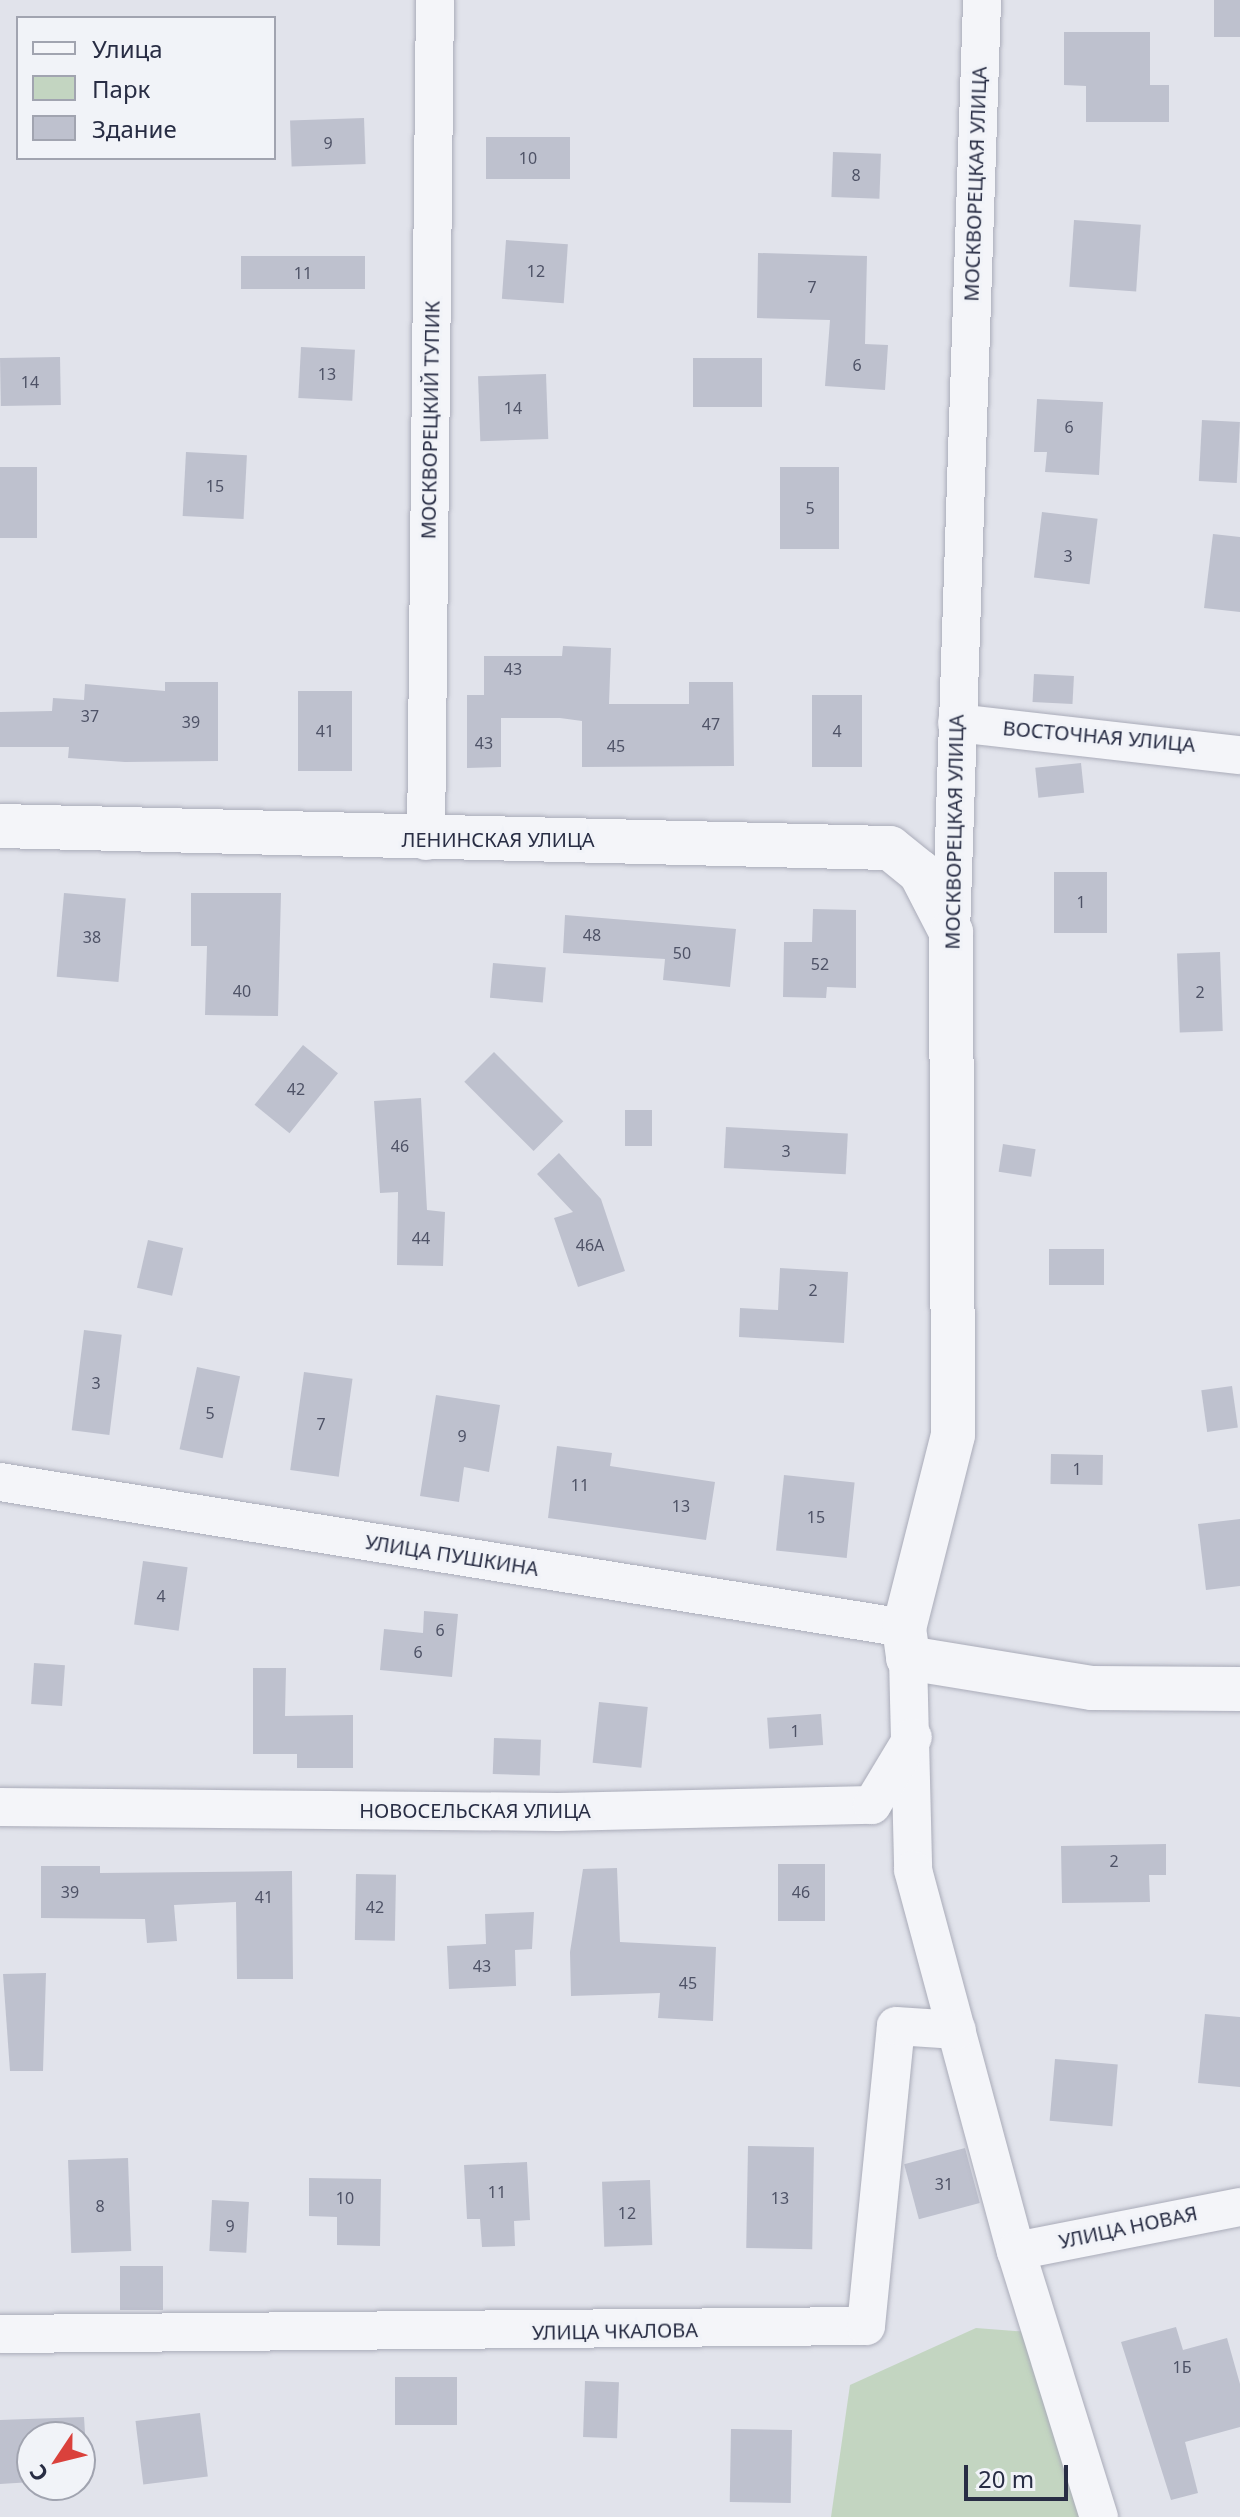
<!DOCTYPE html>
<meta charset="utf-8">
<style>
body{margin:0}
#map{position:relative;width:1240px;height:2517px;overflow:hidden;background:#e1e3eb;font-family:"Noto Sans",sans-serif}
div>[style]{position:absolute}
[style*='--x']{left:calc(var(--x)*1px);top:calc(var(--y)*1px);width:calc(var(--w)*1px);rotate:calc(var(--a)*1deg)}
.green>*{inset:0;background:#c3d5c1}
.building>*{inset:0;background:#bec1ce;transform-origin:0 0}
.roads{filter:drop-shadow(0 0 2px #aaacb9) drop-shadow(0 0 2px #aaacb9)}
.minor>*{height:38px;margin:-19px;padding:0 19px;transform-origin:19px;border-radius:19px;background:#f4f5f9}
.tertiary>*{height:44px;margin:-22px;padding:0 22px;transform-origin:22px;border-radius:22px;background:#f4f5f9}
span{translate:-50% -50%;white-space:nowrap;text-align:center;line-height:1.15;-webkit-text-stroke:6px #f1f3f8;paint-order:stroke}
.number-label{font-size:16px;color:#4e5266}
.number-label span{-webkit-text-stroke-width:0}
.street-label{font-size:20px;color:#282d44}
.legend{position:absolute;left:16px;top:16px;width:260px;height:144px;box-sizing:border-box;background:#f1f3f8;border:2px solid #a1a4b0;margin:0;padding:10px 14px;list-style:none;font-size:24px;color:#282d44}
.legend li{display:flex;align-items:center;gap:16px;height:40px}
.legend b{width:40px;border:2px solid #a1a4b0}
.north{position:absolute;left:16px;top:2421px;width:80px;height:80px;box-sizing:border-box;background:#f1f3f8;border:2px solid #a1a4b0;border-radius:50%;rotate:235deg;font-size:22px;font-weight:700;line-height:32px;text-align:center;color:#282d44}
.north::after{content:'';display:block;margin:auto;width:28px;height:36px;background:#da413c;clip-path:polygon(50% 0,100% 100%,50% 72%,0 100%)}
.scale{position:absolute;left:964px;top:2465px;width:104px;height:36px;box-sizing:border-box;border:4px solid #282d44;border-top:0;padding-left:10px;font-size:24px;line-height:28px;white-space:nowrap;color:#282d44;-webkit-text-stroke:6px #f1f3f8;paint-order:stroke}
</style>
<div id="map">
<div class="green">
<i style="clip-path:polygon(976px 2328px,1028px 2332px,1085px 2517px,831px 2517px,850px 2385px)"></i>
</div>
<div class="building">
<i style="left:1214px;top:0;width:26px;height:37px"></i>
<i style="clip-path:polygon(1064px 32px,1150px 32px,1150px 85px,1169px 85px,1169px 122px,1086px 122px,1086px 86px,1064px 85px)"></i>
<i style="left:364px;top:118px;width:46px;height:74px;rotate:88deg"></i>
<i style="left:486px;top:137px;width:84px;height:42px"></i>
<i style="left:833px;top:152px;width:48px;height:45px;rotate:2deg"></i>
<i style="left:1074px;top:220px;width:67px;height:67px;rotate:4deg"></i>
<i style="left:506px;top:240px;width:62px;height:59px;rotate:4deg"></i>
<i style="clip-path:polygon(758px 253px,867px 256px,865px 344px,888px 345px,885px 390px,825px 386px,830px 320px,757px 318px)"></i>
<i style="left:241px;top:256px;width:124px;height:33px"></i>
<i style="left:301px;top:347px;width:54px;height:51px;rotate:3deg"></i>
<i style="left:60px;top:357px;width:48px;height:60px;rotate:89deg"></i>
<i style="left:762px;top:358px;width:49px;height:69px;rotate:90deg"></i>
<i style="left:546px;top:374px;width:65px;height:68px;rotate:88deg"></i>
<i style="clip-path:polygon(1037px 399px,1103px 402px,1099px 475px,1045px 472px,1047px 452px,1034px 452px)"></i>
<i style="left:1202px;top:420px;width:38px;height:61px;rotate:3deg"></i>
<i style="left:186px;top:452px;width:61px;height:64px;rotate:3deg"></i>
<i style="left:0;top:467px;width:37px;height:71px"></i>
<i style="left:780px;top:467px;width:59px;height:82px"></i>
<i style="left:1042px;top:512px;width:56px;height:66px;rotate:7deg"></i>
<i style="clip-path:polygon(1213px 534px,1240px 537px,1240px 612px,1204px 608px)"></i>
<i style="clip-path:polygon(563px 646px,611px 648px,609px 704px,689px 704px,689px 682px,733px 682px,734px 766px,582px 767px,582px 721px,560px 718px,501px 718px,501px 767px,467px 768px,467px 695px,484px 695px,484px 656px,562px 656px)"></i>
<i style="left:1034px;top:674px;width:40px;height:28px;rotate:3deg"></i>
<i style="clip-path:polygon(165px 682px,218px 682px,218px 761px,125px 762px,68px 758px,69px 747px,0 747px,0 712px,52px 711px,53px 698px,84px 700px,85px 684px,165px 691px)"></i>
<i style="left:298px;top:691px;width:54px;height:80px"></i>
<i style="left:812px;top:695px;width:50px;height:72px"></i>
<i style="left:1081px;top:763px;width:30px;height:46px;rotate:84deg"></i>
<i style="left:1054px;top:872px;width:53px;height:61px"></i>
<i style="left:64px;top:893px;width:62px;height:84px;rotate:5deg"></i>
<i style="clip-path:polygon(191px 893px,281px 893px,278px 1016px,205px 1015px,207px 946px,191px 946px)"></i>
<i style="clip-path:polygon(813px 909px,856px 910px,856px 988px,827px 987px,826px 998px,783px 997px,784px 942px,812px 942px)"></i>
<i style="clip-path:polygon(565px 915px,736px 929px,730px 987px,663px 980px,665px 959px,563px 953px)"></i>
<i style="left:1220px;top:952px;width:79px;height:43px;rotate:88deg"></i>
<i style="left:493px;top:963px;width:53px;height:35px;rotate:5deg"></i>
<i style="left:303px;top:1045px;width:45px;height:77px;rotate:39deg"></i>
<i style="left:494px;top:1052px;width:98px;height:42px;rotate:45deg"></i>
<i style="clip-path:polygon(421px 1098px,427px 1210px,445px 1212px,443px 1266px,397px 1265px,398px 1192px,380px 1193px,374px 1101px)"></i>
<i style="left:625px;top:1110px;width:27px;height:36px"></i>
<i style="left:726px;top:1127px;width:122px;height:41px;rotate:3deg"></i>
<i style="left:1003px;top:1144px;width:33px;height:28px;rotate:9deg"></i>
<i style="clip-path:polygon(559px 1153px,601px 1199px,625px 1271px,578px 1287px,554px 1218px,573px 1212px,537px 1174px)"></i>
<i style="left:148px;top:1240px;width:36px;height:49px;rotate:13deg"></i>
<i style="left:1104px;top:1249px;width:36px;height:55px;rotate:90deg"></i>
<i style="clip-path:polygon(780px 1268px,848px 1272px,844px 1343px,739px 1337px,740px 1308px,778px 1310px)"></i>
<i style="left:84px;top:1330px;width:38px;height:101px;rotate:7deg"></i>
<i style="left:197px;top:1367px;width:44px;height:84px;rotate:12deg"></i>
<i style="left:304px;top:1372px;width:49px;height:99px;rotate:8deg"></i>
<i style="left:1232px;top:1386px;width:42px;height:31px;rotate:82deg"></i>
<i style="clip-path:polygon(436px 1395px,500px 1405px,489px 1472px,464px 1467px,459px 1502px,420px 1496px)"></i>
<i style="clip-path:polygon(557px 1446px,612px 1453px,610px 1466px,715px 1482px,706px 1540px,548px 1518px)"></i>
<i style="left:1051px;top:1454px;width:52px;height:30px;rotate:1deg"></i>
<i style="left:784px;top:1475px;width:71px;height:76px;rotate:6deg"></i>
<i style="clip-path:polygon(1240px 1519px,1240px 1586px,1206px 1590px,1198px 1524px)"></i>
<i style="left:143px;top:1561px;width:45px;height:64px;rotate:8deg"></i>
<i style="clip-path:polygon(424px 1611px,458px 1614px,452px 1677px,380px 1670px,384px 1629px,423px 1633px)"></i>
<i style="left:34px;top:1663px;width:31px;height:41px;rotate:4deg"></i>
<i style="clip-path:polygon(253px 1668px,286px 1668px,285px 1716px,353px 1715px,353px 1768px,297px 1768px,297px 1754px,253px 1754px)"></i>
<i style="left:599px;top:1702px;width:49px;height:61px;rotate:6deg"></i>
<i style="left:821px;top:1714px;width:31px;height:54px;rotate:86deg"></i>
<i style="left:494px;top:1738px;width:47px;height:36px;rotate:2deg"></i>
<i style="clip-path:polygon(1166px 1844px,1166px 1875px,1149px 1875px,1150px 1902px,1062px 1903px,1061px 1846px)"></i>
<i style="left:778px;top:1864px;width:47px;height:57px"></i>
<i style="clip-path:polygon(41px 1866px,100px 1866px,100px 1873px,292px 1871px,293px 1979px,237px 1979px,236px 1902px,174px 1905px,177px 1941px,147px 1943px,145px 1919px,41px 1918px)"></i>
<i style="clip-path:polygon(617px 1868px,620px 1942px,716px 1947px,713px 2021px,658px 2018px,660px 1993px,571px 1996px,570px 1952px,583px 1869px)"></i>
<i style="left:356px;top:1874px;width:40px;height:66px;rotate:1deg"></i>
<i style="clip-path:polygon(534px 1912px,532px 1949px,515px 1950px,516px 1986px,449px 1989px,447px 1946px,486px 1944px,485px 1914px)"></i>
<i style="clip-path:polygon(46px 1973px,43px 2071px,10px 2071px,3px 1974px)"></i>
<i style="clip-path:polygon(1205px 2014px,1240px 2017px,1240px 2087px,1198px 2083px)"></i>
<i style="left:1055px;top:2059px;width:63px;height:62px;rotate:5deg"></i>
<i style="left:748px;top:2146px;width:66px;height:102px;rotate:1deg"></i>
<i style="left:965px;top:2148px;width:57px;height:63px;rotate:75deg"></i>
<i style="left:128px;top:2158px;width:93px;height:60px;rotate:88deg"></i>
<i style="clip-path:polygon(527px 2162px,530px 2220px,514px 2221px,515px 2246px,482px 2247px,480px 2219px,467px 2219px,464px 2165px)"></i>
<i style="clip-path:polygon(309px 2178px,381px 2179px,380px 2246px,337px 2245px,337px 2217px,309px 2216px)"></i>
<i style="left:650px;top:2180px;width:65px;height:48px;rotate:88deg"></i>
<i style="left:212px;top:2200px;width:37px;height:51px;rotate:3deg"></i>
<i style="left:120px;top:2266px;width:43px;height:44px"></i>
<i style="clip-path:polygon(1176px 2327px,1183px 2350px,1227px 2338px,1240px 2384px,1240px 2427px,1185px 2442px,1198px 2493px,1171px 2500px,1121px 2342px)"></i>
<i style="left:395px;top:2377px;width:62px;height:48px"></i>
<i style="left:585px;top:2381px;width:34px;height:56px;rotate:2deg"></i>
<i style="left:200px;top:2413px;width:64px;height:65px;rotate:83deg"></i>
<i style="clip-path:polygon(84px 2417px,88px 2480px,80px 2480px,80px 2437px,32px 2437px,32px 2482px,0 2484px,0 2420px)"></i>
<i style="left:731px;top:2429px;width:61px;height:73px;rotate:1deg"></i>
</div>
<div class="roads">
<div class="minor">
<i style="--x:957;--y:723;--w:285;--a:6.5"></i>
<i style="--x:426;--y:841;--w:841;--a:-89.39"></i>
<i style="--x:951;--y:932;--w:933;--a:-88.09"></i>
<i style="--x:0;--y:1482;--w:916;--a:9.17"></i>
<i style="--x:908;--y:1658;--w:212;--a:88.6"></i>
<i style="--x:913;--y:1870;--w:395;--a:74.9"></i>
<i style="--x:1016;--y:2251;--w:279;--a:72.7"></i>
<i style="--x:0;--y:1807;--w:558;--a:0.51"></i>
<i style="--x:558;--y:1812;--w:314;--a:-1.3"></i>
<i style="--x:872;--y:1805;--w:79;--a:-58.9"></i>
<i style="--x:1016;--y:2251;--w:228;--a:-11.1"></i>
<i style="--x:0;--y:2334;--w:866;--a:-0.53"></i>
<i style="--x:866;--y:2326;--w:301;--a:-84.3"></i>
<i style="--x:896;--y:2026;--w:61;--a:3.8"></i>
</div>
<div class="tertiary">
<i style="--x:0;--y:826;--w:890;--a:1.42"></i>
<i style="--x:890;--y:848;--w:38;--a:39"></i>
<i style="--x:920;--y:872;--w:68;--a:62.7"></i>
<i style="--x:951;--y:932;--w:503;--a:89.77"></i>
<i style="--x:953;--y:1435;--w:199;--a:104.2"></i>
<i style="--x:904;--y:1628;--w:30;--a:82"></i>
<i style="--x:908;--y:1658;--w:186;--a:9.3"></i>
<i style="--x:1092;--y:1688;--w:148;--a:0.4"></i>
</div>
</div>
<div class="number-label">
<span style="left:328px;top:143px">9</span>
<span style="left:528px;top:158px">10</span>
<span style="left:856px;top:175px">8</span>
<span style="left:536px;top:271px">12</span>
<span style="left:303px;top:273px">11</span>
<span style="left:812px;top:287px">7</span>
<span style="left:857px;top:365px">6</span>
<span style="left:327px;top:374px">13</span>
<span style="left:30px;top:382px">14</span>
<span style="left:513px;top:408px">14</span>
<span style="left:1069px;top:427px">6</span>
<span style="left:215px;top:486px">15</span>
<span style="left:810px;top:508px">5</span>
<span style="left:1068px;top:556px">3</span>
<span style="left:513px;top:669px">43</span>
<span style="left:90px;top:716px">37</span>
<span style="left:191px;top:722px">39</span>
<span style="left:711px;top:724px">47</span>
<span style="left:325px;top:731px">41</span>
<span style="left:837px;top:731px">4</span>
<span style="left:484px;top:743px">43</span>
<span style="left:616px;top:746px">45</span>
<span style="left:1081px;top:902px">1</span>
<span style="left:592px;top:935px">48</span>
<span style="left:92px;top:937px">38</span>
<span style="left:682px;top:953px">50</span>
<span style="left:820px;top:964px">52</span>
<span style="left:242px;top:991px">40</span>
<span style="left:1200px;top:992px">2</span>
<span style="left:296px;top:1089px">42</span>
<span style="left:400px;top:1146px">46</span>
<span style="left:786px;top:1151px">3</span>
<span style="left:421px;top:1238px">44</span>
<span style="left:590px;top:1245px">46А</span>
<span style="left:813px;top:1290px">2</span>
<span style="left:96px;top:1383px">3</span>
<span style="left:210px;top:1413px">5</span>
<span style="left:321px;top:1424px">7</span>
<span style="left:462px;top:1436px">9</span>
<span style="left:1077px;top:1469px">1</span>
<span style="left:580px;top:1485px">11</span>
<span style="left:681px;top:1506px">13</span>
<span style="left:816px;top:1517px">15</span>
<span style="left:161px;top:1596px">4</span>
<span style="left:440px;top:1630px">6</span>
<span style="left:418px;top:1652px">6</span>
<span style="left:795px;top:1731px">1</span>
<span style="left:1114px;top:1861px">2</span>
<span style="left:70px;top:1892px">39</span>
<span style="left:801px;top:1892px">46</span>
<span style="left:264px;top:1897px">41</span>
<span style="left:375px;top:1907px">42</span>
<span style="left:482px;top:1966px">43</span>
<span style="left:688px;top:1983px">45</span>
<span style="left:944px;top:2184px">31</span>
<span style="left:497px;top:2192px">11</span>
<span style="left:345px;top:2198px">10</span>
<span style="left:780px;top:2198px">13</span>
<span style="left:100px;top:2206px">8</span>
<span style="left:627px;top:2213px">12</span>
<span style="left:230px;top:2226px">9</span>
<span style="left:1182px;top:2367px">1Б</span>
</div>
<div class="street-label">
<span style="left:975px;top:184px;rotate:-88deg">МОСКВОРЕЦКАЯ УЛИЦА</span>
<span style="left:430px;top:420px;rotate:-89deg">МОСКВОРЕЦКИЙ ТУПИК</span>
<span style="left:1099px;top:736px;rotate:5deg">ВОСТОЧНАЯ УЛИЦА</span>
<span style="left:954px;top:832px;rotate:-89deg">МОСКВОРЕЦКАЯ УЛИЦА</span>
<span style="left:498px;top:839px">ЛЕНИНСКАЯ УЛИЦА</span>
<span style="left:452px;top:1555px;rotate:9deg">УЛИЦА ПУШКИНА</span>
<span style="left:475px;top:1810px">НОВОСЕЛЬСКАЯ УЛИЦА</span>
<span style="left:1128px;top:2227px;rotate:-12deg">УЛИЦА НОВАЯ</span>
<span style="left:615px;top:2331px;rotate:-1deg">УЛИЦА ЧКАЛОВА</span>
</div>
<ul class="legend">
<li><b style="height:10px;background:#f4f5f9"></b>Улица</li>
<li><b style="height:22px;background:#c3d5c1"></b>Парк</li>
<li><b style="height:22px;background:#bec1ce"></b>Здание</li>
</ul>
<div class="north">С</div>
<div class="scale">20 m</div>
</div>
